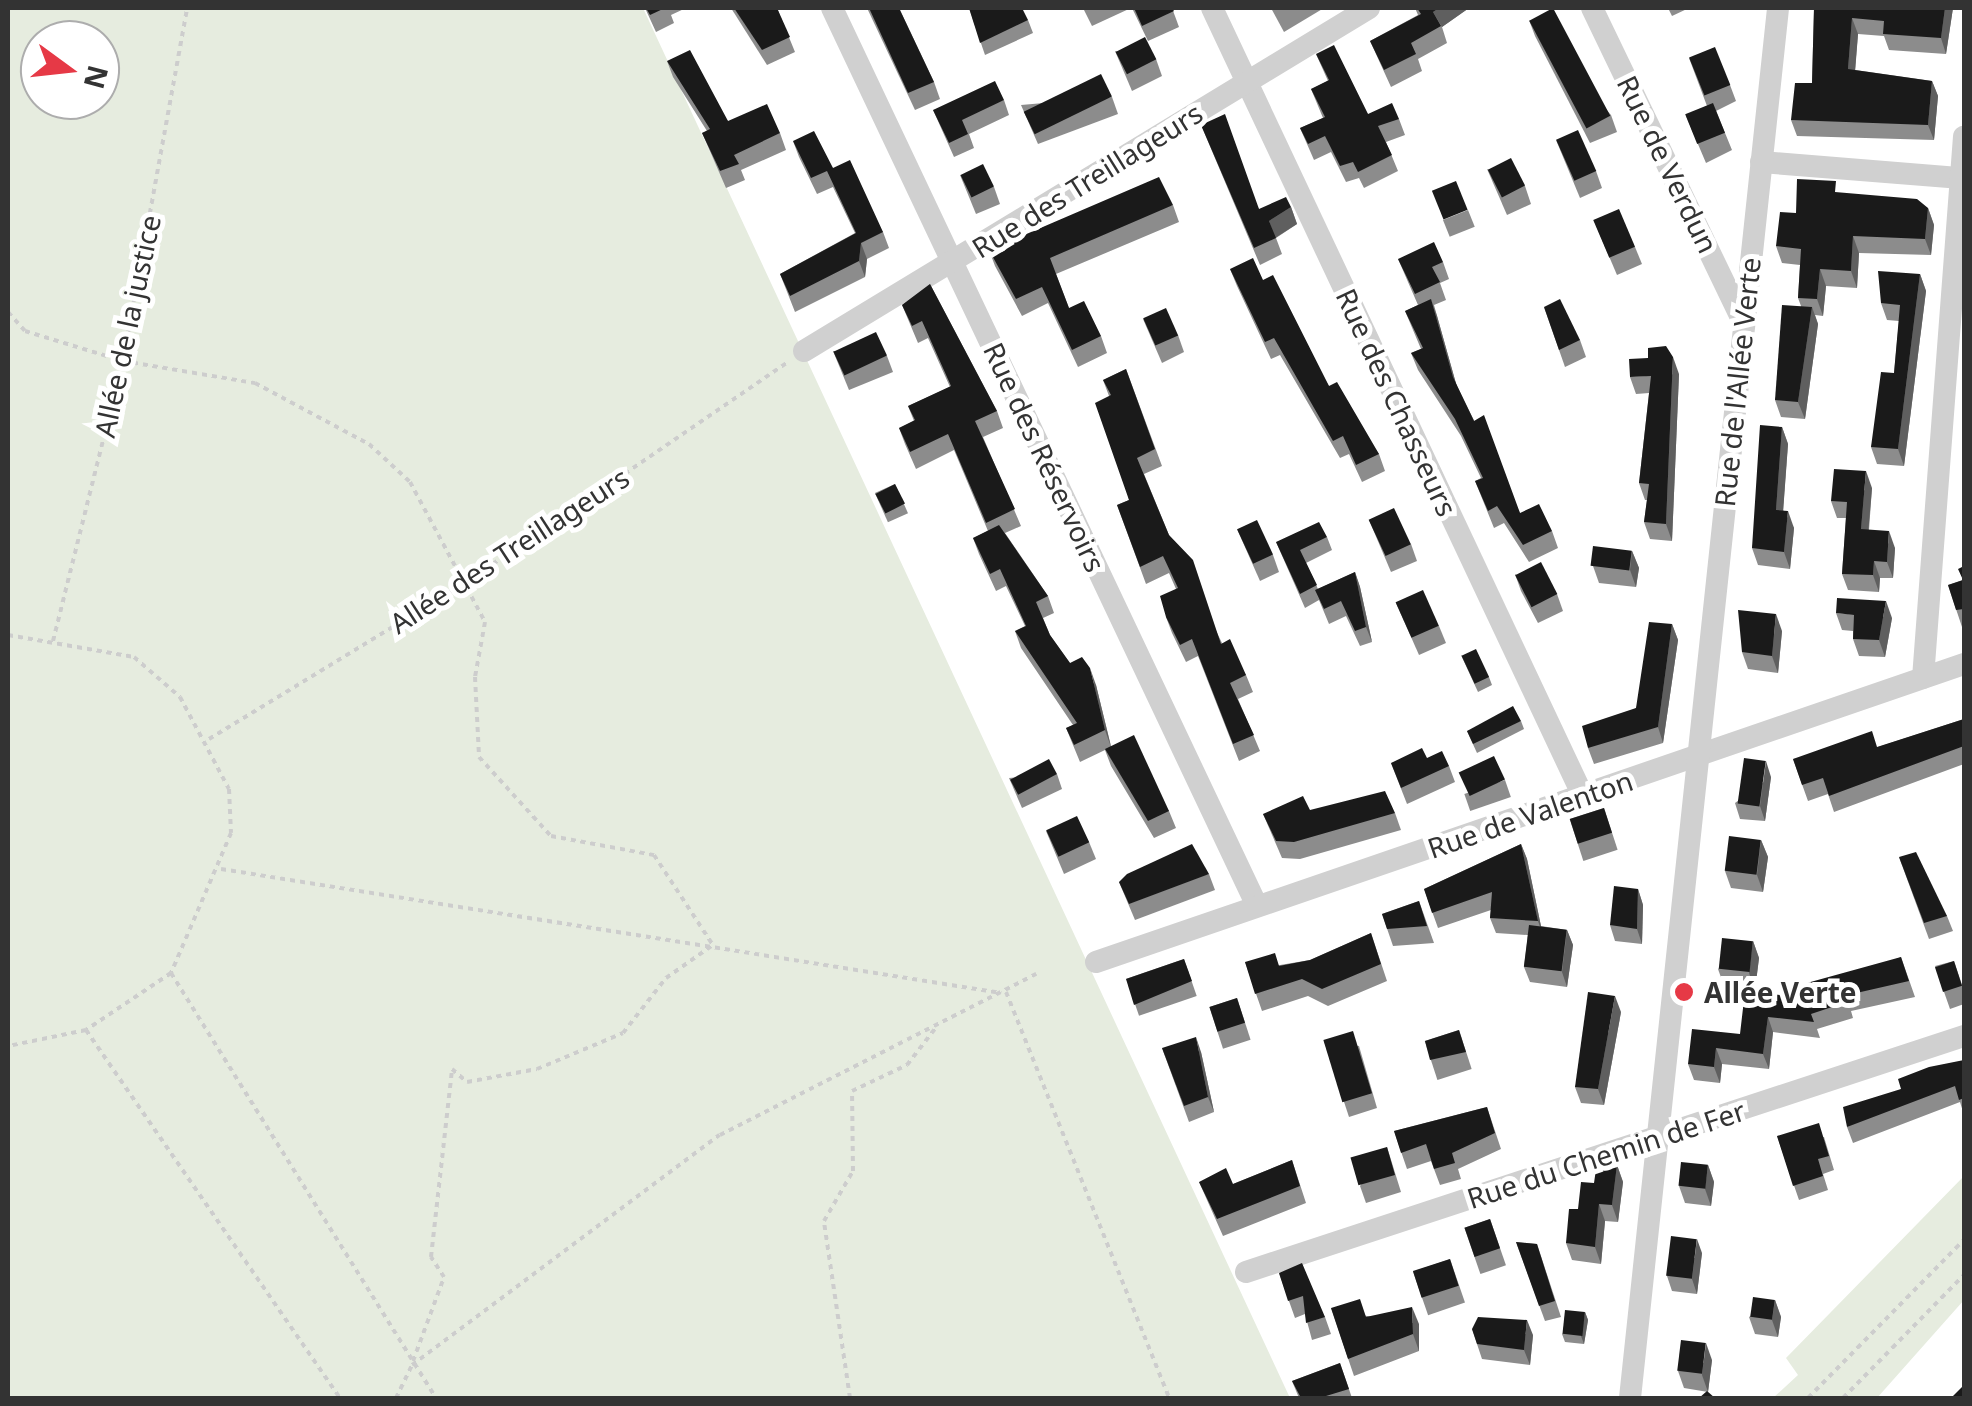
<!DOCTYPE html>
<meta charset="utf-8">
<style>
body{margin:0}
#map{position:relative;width:1972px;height:1406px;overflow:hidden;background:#fff;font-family:"Noto Sans",sans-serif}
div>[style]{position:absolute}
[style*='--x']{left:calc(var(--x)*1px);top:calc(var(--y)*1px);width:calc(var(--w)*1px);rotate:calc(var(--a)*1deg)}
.green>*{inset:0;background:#e6ecdf}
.path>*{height:4px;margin-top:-2px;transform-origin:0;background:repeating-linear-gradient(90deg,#cdcdcd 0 5px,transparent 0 10px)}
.minor>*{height:22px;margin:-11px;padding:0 11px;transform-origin:11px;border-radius:11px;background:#d0d0d0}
.wall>*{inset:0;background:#8c8c8c;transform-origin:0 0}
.shaded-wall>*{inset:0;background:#5f5f5f}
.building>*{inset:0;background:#1a1a1a;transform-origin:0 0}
.dots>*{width:28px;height:28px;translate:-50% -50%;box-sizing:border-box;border:5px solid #fff;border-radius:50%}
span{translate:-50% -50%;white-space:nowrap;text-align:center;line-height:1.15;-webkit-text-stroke:10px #fff;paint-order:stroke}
.street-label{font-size:28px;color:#333}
.poi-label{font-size:28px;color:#333;font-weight:700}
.left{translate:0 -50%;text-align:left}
.frame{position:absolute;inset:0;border:10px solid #333;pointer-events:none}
.north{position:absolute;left:20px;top:20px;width:100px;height:100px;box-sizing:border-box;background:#fff;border:2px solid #adadad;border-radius:50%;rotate:105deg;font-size:28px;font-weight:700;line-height:40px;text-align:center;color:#333}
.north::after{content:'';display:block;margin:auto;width:35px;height:45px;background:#e63946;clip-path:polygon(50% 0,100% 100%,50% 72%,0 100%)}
</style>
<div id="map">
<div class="green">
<i style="clip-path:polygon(evenodd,8px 8px,643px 8px,1290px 1398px,8px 1398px,8px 8px,40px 40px,100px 40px,100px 100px,40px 100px,40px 40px)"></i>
<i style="clip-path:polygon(1964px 1176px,1964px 1300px,1877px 1398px,1773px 1398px,1798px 1375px,1786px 1358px)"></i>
</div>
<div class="path">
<i style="--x:8;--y:312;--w:25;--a:48"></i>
<i style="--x:25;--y:331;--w:102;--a:17"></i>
<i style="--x:123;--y:361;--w:134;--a:9.5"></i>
<i style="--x:255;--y:383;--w:129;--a:28.2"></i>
<i style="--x:369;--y:444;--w:56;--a:42.8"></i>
<i style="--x:410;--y:482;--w:159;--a:61.8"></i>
<i style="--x:485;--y:622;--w:56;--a:100.3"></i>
<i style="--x:475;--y:677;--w:80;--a:87.1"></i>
<i style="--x:479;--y:757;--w:107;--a:47.7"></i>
<i style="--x:551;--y:836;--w:105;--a:10.5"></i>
<i style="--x:654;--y:855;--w:108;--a:56.8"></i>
<i style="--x:8;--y:635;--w:128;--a:9.9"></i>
<i style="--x:134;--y:657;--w:61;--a:41"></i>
<i style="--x:180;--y:697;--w:104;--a:62"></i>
<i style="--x:229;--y:789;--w:44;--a:87.4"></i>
<i style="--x:231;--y:833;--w:152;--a:113.2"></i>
<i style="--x:171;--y:973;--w:102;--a:146.2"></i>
<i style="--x:86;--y:1030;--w:80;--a:168.4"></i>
<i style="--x:53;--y:641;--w:289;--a:-76"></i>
<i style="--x:123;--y:361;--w:359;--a:-79.7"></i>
<i style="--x:209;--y:739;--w:303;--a:-31.4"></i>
<i style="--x:468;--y:581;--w:388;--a:-34.4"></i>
<i style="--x:221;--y:869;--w:790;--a:9.03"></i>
<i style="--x:171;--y:973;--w:501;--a:58.06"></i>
<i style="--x:1006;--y:992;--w:437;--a:68.1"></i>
<i style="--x:86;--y:1030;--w:447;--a:55.4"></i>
<i style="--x:413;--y:1361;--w:90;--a:-69.7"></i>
<i style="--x:444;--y:1277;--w:24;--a:-123"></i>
<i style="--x:431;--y:1257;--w:189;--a:-83.6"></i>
<i style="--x:452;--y:1069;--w:20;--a:41"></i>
<i style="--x:467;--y:1082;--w:71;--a:-10.5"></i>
<i style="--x:537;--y:1069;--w:93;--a:-22.7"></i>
<i style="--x:623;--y:1033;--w:70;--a:-52"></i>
<i style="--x:666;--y:978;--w:57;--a:-35.1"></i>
<i style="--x:396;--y:1398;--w:37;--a:-64"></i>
<i style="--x:412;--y:1365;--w:384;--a:-36.8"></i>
<i style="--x:720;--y:1135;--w:355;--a:-27"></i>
<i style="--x:850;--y:1398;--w:179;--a:-98.4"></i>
<i style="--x:824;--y:1221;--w:58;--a:-59.9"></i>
<i style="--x:853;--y:1171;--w:80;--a:-90.7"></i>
<i style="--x:852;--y:1091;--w:61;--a:-25.3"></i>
<i style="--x:907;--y:1065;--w:49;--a:-52.4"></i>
<i style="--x:1808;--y:1398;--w:222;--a:-45.4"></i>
<i style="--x:1843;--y:1398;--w:173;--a:-45.5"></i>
</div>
<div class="minor">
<i style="--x:832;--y:8;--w:993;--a:64.67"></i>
<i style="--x:1212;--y:8;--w:871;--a:64.79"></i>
<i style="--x:1592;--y:8;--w:346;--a:64.3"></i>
<i style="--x:1761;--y:162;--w:201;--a:4.6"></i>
<i style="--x:804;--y:351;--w:661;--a:-31.26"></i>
<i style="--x:1923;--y:678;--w:543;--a:-85.67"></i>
<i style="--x:1096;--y:962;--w:918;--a:-18.95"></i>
<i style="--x:1246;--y:1272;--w:756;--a:-18.2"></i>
<i style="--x:1630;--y:1398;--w:1398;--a:-83.92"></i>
</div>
<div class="wall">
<i style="clip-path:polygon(645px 8px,686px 8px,671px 15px,674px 23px,656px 32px)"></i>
<i style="clip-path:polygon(731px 8px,777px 8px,795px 52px,767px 65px)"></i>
<i style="clip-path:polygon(867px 8px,899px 8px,934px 82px,940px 99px,915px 110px)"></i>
<i style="clip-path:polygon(969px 8px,1028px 20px,1033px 33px,985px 55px)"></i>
<i style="clip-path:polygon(1083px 8px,1131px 8px,1092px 26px)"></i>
<i style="clip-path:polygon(1132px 8px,1172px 8px,1179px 27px,1148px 41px)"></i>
<i style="clip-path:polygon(1271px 8px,1324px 8px,1284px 32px)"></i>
<i style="clip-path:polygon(1415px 8px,1469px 8px,1442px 27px,1447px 43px,1418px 59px,1422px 71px,1391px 87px,1370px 41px,1418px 15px)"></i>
<i style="clip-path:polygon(1668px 8px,1689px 8px,1672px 16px)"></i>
<i style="clip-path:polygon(1814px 8px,1953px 8px,1946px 54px,1889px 50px,1884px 36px,1858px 34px,1855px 70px,1932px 81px,1938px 96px,1934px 140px,1797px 136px,1791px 120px,1812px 83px)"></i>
<i style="clip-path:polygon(1529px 20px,1611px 115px,1617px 132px,1590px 143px,1535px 36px)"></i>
<i style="clip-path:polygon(1115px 51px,1156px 59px,1162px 76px,1132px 91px)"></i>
<i style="clip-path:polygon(1316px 54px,1368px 114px,1399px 119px,1405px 135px,1386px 142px,1398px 171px,1364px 188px,1359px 178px,1346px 182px,1331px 152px,1314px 160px,1300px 128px,1323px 118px,1311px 89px,1328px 81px)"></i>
<i style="clip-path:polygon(1689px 58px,1730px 85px,1736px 101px,1716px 111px,1732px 150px,1706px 163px,1686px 116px,1707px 106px)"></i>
<i style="clip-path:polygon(667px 61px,728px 121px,780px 133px,786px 150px,741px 170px,745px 180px,726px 188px,702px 133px,707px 131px,673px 77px)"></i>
<i style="clip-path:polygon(1112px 97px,1118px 114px,1038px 144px,1021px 105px)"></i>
<i style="clip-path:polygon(1004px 100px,1009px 115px,969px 134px,974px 148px,954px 157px,933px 110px)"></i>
<i style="clip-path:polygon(1201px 125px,1259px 209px,1291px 207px,1297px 224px,1276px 238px,1282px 254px,1260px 265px)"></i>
<i style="clip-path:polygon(1556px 140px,1596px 171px,1602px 188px,1580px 198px)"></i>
<i style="clip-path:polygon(793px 141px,833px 168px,883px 232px,889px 248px,867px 259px,865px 277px,795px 312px,780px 274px,855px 233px,833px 187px,817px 194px,799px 157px)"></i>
<i style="clip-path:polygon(1487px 169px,1525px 186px,1531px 204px,1507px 215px)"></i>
<i style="clip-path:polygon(960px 175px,994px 187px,1000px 204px,976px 214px)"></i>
<i style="clip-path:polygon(1840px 193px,1928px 208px,1934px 225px,1931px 255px,1859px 253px,1857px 288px,1826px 286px,1823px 316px,1815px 315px,1818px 324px,1805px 419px,1781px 417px,1775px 400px,1801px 306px,1798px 298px,1800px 265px,1782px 263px,1776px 246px,1796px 213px)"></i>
<i style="clip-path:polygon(1173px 205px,1179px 222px,1056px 274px,1069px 308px,1101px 336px,1107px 353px,1078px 367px,1048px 303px,1022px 316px,995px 266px,989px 250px)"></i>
<i style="left:1468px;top:210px;width:18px;height:27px;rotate:68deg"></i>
<i style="clip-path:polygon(1594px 221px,1635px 247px,1642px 264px,1617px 275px)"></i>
<i style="clip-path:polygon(1398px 259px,1443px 262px,1449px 279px,1440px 283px,1446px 300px,1434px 305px,1456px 384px,1520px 513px,1552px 531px,1558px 548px,1529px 562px,1504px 523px,1494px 528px,1475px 481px,1481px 478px,1461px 436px,1418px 370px,1411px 353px,1421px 349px,1405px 311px,1418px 305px)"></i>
<i style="clip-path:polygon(1230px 269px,1263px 280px,1329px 386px,1379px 454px,1385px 471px,1362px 482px,1349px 454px,1340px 458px,1280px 355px,1271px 359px,1237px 286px)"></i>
<i style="clip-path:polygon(1920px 274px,1926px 291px,1904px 466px,1877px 464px,1871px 447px,1894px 373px,1899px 321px,1887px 320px,1881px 303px)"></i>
<i style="clip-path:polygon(930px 284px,997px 411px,1003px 428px,983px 437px,1021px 526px,1005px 533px,1048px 596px,1054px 613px,1043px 618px,1050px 635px,1070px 663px,1096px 685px,1111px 746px,1169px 811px,1176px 828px,1154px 838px,1111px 766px,1105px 750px,1080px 762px,1066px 728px,1073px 725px,1021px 648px,1015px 631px,1025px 626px,1006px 586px,996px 591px,979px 554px,973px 538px,988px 531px,954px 450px,916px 469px,905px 444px,899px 428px,914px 421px,908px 406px,950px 387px,928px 338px,918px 343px,902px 305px)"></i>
<i style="clip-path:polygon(1544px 307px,1580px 340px,1586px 357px,1565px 367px)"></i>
<i style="clip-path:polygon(1143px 319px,1178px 335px,1184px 352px,1162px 363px)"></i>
<i style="clip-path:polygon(833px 351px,887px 356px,893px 372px,849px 390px)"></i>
<i style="clip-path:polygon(1126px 369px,1162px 466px,1144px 474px,1169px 535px,1222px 643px,1246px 675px,1253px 692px,1238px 699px,1260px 751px,1239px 761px,1198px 656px,1186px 662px,1172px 633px,1166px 617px,1176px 589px,1169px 573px,1146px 584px,1117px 505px,1129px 500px,1109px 396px,1103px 380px)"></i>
<i style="clip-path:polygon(1679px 374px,1672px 541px,1650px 539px,1644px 522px,1647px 500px,1645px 500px,1639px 483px,1649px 393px,1636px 394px,1630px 377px)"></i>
<i style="clip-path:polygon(1782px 427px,1788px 444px,1783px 510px,1794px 528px,1790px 569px,1758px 565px,1752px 548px)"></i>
<i style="left:895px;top:484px;width:32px;height:22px;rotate:66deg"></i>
<i style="clip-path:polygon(1872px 488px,1869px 530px,1895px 548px,1893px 578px,1880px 578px,1879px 592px,1848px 590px,1842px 574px,1846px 518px,1837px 518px,1831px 501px)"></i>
<i style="clip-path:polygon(1369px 520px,1411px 544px,1417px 561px,1391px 572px)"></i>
<i style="clip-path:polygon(1237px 529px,1273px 555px,1279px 572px,1260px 581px)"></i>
<i style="clip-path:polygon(1327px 537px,1332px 550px,1306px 563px,1318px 589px,1355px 572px,1360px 587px,1372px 642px,1360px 646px,1346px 616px,1329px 624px,1319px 600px,1305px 608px,1276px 542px)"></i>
<i style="clip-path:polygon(1632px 551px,1639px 568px,1636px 587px,1599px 583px,1593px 566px)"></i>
<i style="clip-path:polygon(1964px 566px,1964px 626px,1962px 627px,1948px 585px,1963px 580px)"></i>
<i style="clip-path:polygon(1515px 574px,1557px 594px,1563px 611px,1538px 623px,1521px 591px)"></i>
<i style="clip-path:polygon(1396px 603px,1439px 626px,1446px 643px,1419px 655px)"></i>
<i style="clip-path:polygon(1836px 613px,1892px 618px,1885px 657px,1859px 656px,1853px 639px,1853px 631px,1842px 630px)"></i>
<i style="clip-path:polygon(1672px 624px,1678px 640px,1663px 743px,1594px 764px,1588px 748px,1636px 708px)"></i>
<i style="clip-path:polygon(1782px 631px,1778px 673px,1748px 669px,1742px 652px)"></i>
<i style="clip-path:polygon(1461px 655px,1489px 677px,1492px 685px,1478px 692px)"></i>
<i style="clip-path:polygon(1964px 719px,1964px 764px,1834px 812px,1828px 794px,1808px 801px,1793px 759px,1878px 747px)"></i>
<i style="clip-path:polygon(1521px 721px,1524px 729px,1477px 753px,1467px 731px)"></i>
<i style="clip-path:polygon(1427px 758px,1449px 766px,1455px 782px,1407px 804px,1391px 763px)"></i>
<i style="clip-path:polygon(1057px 774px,1062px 789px,1022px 808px,1009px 778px)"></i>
<i style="clip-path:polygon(1771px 777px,1765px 821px,1740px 819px,1735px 803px)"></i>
<i style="left:1505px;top:780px;width:18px;height:43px;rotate:71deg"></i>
<i style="left:1604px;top:808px;width:44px;height:36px;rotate:72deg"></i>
<i style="clip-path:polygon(1310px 810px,1395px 813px,1401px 830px,1300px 859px,1282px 858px,1263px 814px)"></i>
<i style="clip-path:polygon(1046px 831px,1089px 842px,1096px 859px,1064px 874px)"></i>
<i style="clip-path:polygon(1761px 840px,1768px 857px,1763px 892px,1731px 888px,1725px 871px)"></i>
<i style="clip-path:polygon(1521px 844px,1527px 859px,1541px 926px,1567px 930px,1573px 945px,1567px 987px,1530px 982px,1524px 967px,1528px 935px,1496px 933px,1490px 918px,1491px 910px,1438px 928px,1424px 889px)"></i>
<i style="clip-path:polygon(1899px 857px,1947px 916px,1953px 931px,1929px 939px)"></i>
<i style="clip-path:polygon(1209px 874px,1215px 890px,1135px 920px,1119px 882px)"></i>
<i style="clip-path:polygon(1638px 889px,1643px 905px,1642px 944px,1615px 941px,1610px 925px)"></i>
<i style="clip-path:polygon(1419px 901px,1434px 943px,1393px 946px,1382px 914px)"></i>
<i style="clip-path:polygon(1371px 933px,1387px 981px,1328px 1006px,1308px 996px,1262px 1011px,1245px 962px,1280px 965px,1310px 960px)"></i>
<i style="clip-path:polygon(1753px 941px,1759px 958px,1755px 990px,1724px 986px,1718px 969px)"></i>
<i style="clip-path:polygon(1901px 957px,1915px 997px,1851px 1011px,1853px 1018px,1817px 1029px,1820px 1038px,1773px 1032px,1769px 1069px,1722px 1064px,1720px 1083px,1694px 1080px,1688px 1064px,1740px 1034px,1799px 997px)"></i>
<i style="left:1184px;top:959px;width:39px;height:61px;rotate:71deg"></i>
<i style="clip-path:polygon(1954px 961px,1964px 991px,1964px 1004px,1950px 1009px,1935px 966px)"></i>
<i style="left:1237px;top:998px;width:44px;height:29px;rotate:72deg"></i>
<i style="clip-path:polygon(1621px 1012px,1604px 1105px,1581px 1103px,1575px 1087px)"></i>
<i style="left:1459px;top:1030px;width:41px;height:36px;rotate:72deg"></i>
<i style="clip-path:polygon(1324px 1041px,1359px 1046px,1377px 1108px,1349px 1117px)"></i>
<i style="clip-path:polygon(1162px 1048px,1201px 1052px,1214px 1112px,1189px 1122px)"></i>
<i style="clip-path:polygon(1964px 1060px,1964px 1115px,1960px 1102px,1853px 1143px,1847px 1127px,1901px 1089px)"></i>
<i style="clip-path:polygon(1487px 1107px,1501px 1149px,1458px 1169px,1461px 1179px,1440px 1185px,1431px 1161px,1407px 1169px,1394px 1131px)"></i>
<i style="clip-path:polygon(1777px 1136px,1824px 1137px,1834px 1170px,1823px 1174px,1828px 1190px,1799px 1200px)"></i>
<i style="clip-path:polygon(1387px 1147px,1401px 1192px,1366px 1203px,1360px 1186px)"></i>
<i style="clip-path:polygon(1292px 1160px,1306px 1203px,1223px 1236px,1199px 1182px,1233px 1184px)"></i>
<i style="clip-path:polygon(1617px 1165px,1623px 1182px,1618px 1222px,1605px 1221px,1601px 1264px,1572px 1260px,1566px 1243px,1578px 1209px,1594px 1183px)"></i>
<i style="clip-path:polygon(1708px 1165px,1714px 1182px,1711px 1206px,1685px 1203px,1679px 1186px)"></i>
<i style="left:1490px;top:1219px;width:49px;height:27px;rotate:71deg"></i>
<i style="clip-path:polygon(1516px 1242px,1537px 1244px,1561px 1317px,1545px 1321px)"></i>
<i style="clip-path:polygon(1702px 1253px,1697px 1294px,1672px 1291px,1667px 1276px)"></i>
<i style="left:1450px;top:1259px;width:46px;height:39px;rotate:71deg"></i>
<i style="clip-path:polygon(1279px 1273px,1325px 1317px,1331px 1334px,1312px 1340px,1305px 1314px,1295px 1318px)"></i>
<i style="clip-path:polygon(1775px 1300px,1781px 1317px,1778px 1337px,1755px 1334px,1749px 1317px)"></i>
<i style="clip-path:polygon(1331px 1308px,1367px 1316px,1419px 1324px,1419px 1351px,1354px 1376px)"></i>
<i style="clip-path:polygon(1585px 1312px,1588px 1320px,1584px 1344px,1565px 1342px,1562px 1334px)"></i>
<i style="clip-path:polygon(1472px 1329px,1533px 1335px,1530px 1365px,1482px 1359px)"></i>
<i style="clip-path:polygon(1712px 1360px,1708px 1392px,1684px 1388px,1678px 1371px)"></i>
<i style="clip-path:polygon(1340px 1363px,1352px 1398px,1299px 1398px,1292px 1381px)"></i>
</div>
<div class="shaded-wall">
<i style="clip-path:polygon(1439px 8px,1469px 8px,1442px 27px,1433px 12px)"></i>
<i style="clip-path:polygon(1945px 8px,1953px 8px,1946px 54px,1941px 38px)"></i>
<i style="clip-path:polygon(1852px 18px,1858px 34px,1854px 85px,1848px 69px)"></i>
<i style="clip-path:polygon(1932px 81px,1938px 96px,1934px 140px,1928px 125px)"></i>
<i style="clip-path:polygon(1291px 207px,1297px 224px,1275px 238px,1269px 221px)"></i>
<i style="clip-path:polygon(1928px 208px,1934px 225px,1931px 255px,1925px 239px)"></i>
<i style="clip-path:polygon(1853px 236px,1859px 253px,1857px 288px,1851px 271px)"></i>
<i style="clip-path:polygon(861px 243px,867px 259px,865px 277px,859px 261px)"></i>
<i style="clip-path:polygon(1820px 269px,1826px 286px,1823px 316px,1817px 299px)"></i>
<i style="clip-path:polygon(1920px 274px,1926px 291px,1904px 466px,1898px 449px)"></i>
<i style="clip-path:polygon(1431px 299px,1437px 316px,1459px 394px,1453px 377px)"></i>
<i style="clip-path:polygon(1812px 307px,1818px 324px,1805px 419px,1798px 402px)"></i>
<i style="clip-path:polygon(1673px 357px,1679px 374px,1672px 541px,1666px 524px)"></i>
<i style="clip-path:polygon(1782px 427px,1788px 444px,1782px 527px,1776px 510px)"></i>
<i style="clip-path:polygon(1866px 471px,1872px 488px,1867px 546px,1861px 529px)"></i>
<i style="clip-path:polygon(1788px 511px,1794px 528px,1790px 569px,1784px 552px)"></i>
<i style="clip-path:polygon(1889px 531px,1895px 548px,1893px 578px,1887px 562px)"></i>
<i style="clip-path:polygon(1632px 551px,1639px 568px,1636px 587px,1630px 570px)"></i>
<i style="clip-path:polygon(1874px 561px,1880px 578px,1879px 592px,1873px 575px)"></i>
<i style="clip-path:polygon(1355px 572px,1360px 587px,1372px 642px,1366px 627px)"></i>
<i style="clip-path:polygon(1886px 601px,1892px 618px,1885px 657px,1879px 640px)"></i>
<i style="clip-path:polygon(1776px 614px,1782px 631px,1778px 673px,1772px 656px)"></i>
<i style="clip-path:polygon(1672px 624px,1678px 640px,1663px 743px,1658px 727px)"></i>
<i style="clip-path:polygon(1090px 668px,1096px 685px,1111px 747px,1105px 730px)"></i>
<i style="clip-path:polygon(1766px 761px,1771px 777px,1765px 821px,1760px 806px)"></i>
<i style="clip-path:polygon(1761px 840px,1768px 857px,1763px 892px,1757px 875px)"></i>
<i style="clip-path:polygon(1521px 844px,1527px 859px,1543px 936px,1538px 921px)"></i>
<i style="clip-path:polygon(1638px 889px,1643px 905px,1642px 944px,1637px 929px)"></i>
<i style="clip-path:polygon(1567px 930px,1573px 945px,1567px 987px,1562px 972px)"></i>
<i style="clip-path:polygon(1753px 941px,1759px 958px,1755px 990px,1749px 973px)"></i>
<i style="clip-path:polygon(1615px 996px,1621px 1012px,1604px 1105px,1598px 1089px)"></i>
<i style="clip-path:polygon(1768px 1017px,1773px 1032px,1769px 1069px,1763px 1054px)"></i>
<i style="clip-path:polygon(1196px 1037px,1201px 1052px,1214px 1112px,1208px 1097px)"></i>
<i style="clip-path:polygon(1716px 1048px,1722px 1064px,1720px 1083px,1714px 1067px)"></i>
<i style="clip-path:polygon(1617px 1165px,1623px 1182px,1618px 1222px,1612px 1205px)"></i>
<i style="clip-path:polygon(1708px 1165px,1714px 1182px,1711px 1206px,1705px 1189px)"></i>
<i style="clip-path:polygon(1599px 1204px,1605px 1221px,1601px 1264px,1595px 1247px)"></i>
<i style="clip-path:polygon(1697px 1239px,1702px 1253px,1697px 1294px,1692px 1279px)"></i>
<i style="clip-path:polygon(1775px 1300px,1781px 1317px,1778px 1337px,1772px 1320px)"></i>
<i style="clip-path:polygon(1412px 1307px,1419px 1324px,1419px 1351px,1413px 1334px)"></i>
<i style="clip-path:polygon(1585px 1312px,1588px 1320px,1584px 1344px,1581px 1336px)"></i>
<i style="clip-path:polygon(1527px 1320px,1533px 1335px,1530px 1365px,1524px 1350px)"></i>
<i style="clip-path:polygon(1706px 1343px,1712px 1360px,1708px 1392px,1702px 1375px)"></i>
</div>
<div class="building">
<i style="clip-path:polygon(646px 8px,665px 8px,650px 15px)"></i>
<i style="clip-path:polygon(734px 8px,777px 8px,790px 37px,762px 50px)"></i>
<i style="clip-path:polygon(869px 8px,899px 8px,934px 82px,908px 93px)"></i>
<i style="clip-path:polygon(969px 8px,1022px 8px,1028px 20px,980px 43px)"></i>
<i style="clip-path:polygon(1134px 8px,1172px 8px,1174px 11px,1142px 26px)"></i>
<i style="clip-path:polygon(1417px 8px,1439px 8px,1433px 12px,1441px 26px,1411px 43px,1416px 54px,1384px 70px,1370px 41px,1421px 14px)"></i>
<i style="left:1553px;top:8px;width:122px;height:27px;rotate:62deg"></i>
<i style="clip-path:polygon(1814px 8px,1945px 8px,1941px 38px,1883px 34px,1884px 21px,1852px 18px,1848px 69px,1932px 81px,1928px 125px,1791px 120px,1795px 83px,1812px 83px)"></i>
<i style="left:1145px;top:37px;width:25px;height:33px;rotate:63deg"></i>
<i style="clip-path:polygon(1334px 45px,1368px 114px,1392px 103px,1399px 119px,1378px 126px,1392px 155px,1358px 172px,1353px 162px,1340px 166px,1325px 136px,1308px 144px,1300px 128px,1325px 117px,1311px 89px,1329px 80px,1316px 54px)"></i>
<i style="left:1715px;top:47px;width:41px;height:28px;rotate:68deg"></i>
<i style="clip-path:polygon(690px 50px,728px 121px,767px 104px,780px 133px,734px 155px,739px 164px,720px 171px,702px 133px,710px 129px,667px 61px)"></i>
<i style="left:1101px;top:74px;width:25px;height:86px;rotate:64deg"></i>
<i style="clip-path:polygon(995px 81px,1004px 100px,962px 120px,968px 134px,949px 143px,933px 110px)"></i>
<i style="left:1713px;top:103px;width:32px;height:30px;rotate:68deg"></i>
<i style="clip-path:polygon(1225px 114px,1259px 209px,1286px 197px,1291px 207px,1269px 221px,1276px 238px,1254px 248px,1201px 125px)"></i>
<i style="left:1578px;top:130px;width:45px;height:24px;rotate:66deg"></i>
<i style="clip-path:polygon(814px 131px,833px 168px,850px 160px,883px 232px,861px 243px,859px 261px,790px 296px,780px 274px,856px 233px,827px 171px,811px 178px,793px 141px)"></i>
<i style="left:1511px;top:158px;width:31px;height:26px;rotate:63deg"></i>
<i style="left:983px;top:164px;width:25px;height:25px;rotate:64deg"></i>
<i style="clip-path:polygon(1159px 177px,1173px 205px,1050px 258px,1069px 308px,1084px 301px,1101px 336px,1072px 350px,1042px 287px,1016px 299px,989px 250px)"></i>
<i style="clip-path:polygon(1797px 179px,1836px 181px,1835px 192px,1917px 199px,1928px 208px,1925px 239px,1853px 236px,1851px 271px,1820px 269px,1817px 299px,1798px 298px,1801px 249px,1776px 246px,1780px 212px,1796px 213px)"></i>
<i style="left:1456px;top:181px;width:31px;height:26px;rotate:68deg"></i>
<i style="left:1619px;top:209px;width:41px;height:28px;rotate:67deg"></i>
<i style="clip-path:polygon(1434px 242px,1443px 262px,1432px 267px,1440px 282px,1415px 294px,1398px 259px)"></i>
<i style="clip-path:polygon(1253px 258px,1263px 280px,1273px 275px,1329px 386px,1337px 382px,1379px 454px,1356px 465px,1343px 436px,1333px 441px,1274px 338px,1265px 342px,1230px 269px)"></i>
<i style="clip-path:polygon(1878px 271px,1920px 274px,1898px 449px,1871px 447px,1881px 372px,1894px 373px,1900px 305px,1881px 303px)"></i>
<i style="clip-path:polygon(930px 284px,997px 411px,975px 421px,1015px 509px,986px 523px,948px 434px,910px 452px,899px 428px,915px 420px,908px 406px,951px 386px,922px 321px,912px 326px,902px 305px)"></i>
<i style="clip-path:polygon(1431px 299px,1453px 377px,1474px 421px,1484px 415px,1520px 513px,1539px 504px,1552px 531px,1523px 545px,1497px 506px,1488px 511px,1475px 481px,1483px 478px,1455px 419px,1411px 353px,1423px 348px,1405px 311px)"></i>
<i style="clip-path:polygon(1560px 299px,1580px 340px,1559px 350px,1544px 307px)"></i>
<i style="clip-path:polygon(1782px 305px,1812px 307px,1798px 402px,1775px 400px)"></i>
<i style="left:1166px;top:308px;width:30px;height:25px;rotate:66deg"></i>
<i style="left:876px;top:332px;width:26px;height:47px;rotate:65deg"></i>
<i style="clip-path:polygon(1666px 346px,1673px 357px,1666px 524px,1644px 522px,1649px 484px,1639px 483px,1651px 376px,1630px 377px,1629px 359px,1648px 358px,1648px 348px)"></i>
<i style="clip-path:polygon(1126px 369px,1155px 449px,1137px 458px,1169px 535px,1193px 560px,1221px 644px,1230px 639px,1246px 675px,1230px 683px,1254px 735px,1233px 744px,1192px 639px,1180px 645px,1166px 617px,1160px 596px,1178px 588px,1163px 556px,1140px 567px,1117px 505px,1129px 500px,1095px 403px,1111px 395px,1103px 380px)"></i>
<i style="clip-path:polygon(1760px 425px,1782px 427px,1776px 510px,1788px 511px,1784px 552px,1752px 548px)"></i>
<i style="clip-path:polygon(1834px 469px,1866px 471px,1861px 529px,1889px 531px,1887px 562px,1874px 561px,1873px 575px,1842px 574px,1847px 502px,1831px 501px)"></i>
<i style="left:895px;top:484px;width:22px;height:22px;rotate:63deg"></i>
<i style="left:1394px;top:508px;width:40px;height:28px;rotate:65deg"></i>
<i style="left:1257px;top:520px;width:38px;height:22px;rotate:65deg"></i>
<i style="clip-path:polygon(1319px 522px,1327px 537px,1300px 550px,1317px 585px,1300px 594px,1276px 542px)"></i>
<i style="clip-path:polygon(999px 525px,1048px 596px,1036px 602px,1050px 635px,1070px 663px,1082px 657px,1090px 668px,1105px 730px,1074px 745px,1066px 728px,1077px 723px,1015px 631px,1026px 626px,1000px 569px,990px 574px,973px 538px)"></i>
<i style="left:1593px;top:546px;width:39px;height:20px;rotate:7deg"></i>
<i style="left:1541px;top:562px;width:36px;height:29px;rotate:63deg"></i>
<i style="clip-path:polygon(1964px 566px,1964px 609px,1956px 610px,1948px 585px,1963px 580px,1958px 569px)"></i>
<i style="clip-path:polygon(1355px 572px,1366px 627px,1355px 631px,1341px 601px,1324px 609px,1315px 590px)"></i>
<i style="left:1423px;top:590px;width:39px;height:30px;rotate:66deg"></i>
<i style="clip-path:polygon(1837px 598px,1886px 601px,1879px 640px,1853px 639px,1854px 615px,1836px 613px)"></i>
<i style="clip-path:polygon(1738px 610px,1776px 614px,1772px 656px,1742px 652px)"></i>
<i style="clip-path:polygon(1649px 622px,1672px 624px,1658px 727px,1588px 748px,1582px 726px,1636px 708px)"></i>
<i style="left:1476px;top:649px;width:31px;height:16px;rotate:65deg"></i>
<i style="clip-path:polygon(1513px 706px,1521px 721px,1473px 744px,1467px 731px)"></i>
<i style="clip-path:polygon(1964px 719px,1964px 746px,1829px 796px,1823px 778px,1802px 785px,1793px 759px,1872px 731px,1877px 747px)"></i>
<i style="clip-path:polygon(1134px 735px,1169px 811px,1148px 821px,1105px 749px)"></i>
<i style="clip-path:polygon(1422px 748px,1427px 758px,1442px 751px,1449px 766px,1401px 788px,1391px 763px)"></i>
<i style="left:1494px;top:756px;width:26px;height:39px;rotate:65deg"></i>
<i style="left:1744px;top:758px;width:22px;height:46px;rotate:8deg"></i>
<i style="left:1049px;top:759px;width:17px;height:44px;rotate:62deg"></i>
<i style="clip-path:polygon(1385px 791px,1395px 813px,1294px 842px,1276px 841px,1263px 814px,1303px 796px,1310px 810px)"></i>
<i style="left:1604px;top:808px;width:26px;height:36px;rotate:72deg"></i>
<i style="left:1077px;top:816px;width:29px;height:34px;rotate:65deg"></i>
<i style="left:1729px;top:836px;width:32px;height:35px;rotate:7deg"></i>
<i style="clip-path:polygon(1192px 844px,1209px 874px,1129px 904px,1119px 882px,1127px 874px)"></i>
<i style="clip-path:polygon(1521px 844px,1538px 921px,1490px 918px,1492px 892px,1432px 913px,1424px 889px)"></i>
<i style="clip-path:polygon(1916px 852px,1947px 916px,1924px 923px,1899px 857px)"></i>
<i style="clip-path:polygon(1614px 886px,1638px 889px,1637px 929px,1610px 925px)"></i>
<i style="clip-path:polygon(1419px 901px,1427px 926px,1387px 929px,1382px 914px)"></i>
<i style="left:1529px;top:925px;width:38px;height:42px;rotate:7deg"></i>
<i style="clip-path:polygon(1371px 933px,1381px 964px,1322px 989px,1302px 979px,1255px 994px,1245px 962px,1275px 953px,1279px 966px,1310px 960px)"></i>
<i style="left:1722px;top:938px;width:31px;height:31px;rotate:6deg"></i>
<i style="clip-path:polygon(1901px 957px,1909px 981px,1830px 999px,1847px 1002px,1811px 1014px,1814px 1022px,1768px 1017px,1763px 1054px,1716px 1048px,1714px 1067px,1688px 1064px,1692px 1029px,1740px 1034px,1745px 991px,1799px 997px,1796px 986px)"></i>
<i style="clip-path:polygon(1184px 959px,1192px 981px,1134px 1005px,1126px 979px)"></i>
<i style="left:1954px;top:961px;width:26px;height:20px;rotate:72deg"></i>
<i style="clip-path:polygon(1588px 992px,1615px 996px,1598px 1089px,1575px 1087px)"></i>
<i style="left:1237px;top:998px;width:26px;height:29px;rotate:72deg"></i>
<i style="clip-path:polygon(1459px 1030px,1466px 1052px,1430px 1060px,1425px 1041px)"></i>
<i style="left:1353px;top:1031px;width:65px;height:31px;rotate:73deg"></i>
<i style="clip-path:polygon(1196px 1037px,1208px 1097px,1184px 1106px,1162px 1048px)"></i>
<i style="clip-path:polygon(1964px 1060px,1964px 1098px,1959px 1100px,1955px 1086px,1847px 1127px,1843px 1107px,1901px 1089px,1898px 1079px,1929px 1067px)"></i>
<i style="clip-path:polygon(1487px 1107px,1495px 1133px,1452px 1153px,1455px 1163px,1434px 1169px,1426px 1144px,1401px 1153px,1394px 1131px)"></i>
<i style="clip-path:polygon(1819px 1123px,1829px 1156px,1818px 1159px,1823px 1176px,1793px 1186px,1777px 1136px)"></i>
<i style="left:1387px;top:1147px;width:29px;height:38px;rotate:74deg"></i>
<i style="clip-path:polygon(1292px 1160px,1300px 1186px,1217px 1219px,1199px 1182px,1226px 1168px,1233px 1184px)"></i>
<i style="clip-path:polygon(1597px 1162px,1617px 1165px,1612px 1205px,1599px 1204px,1595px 1247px,1566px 1243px,1569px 1209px,1578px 1209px,1581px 1182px,1594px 1183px)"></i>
<i style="left:1681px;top:1162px;width:27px;height:24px;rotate:6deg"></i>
<i style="left:1490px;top:1219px;width:31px;height:27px;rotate:71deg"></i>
<i style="left:1671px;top:1236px;width:26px;height:40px;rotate:7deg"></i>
<i style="clip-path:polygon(1516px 1242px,1537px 1244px,1555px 1301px,1539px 1306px)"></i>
<i style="left:1450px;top:1259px;width:28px;height:39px;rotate:72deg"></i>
<i style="clip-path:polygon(1302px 1263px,1325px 1317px,1306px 1323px,1303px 1296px,1288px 1301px,1279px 1273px)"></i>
<i style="left:1753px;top:1297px;width:22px;height:20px;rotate:8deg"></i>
<i style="clip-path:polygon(1360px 1299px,1366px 1317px,1412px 1307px,1413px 1334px,1348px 1359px,1331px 1308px)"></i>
<i style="left:1565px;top:1310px;width:20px;height:24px;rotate:6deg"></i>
<i style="clip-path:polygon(1478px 1317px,1527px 1320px,1524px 1350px,1477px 1344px,1472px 1329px)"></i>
<i style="left:1681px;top:1340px;width:25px;height:31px;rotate:7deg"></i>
<i style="clip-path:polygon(1340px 1363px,1349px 1389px,1326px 1396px,1327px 1398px,1301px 1398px,1292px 1381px)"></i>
<i style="clip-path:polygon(1964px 1385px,1964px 1398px,1951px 1398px)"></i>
<i style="clip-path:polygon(1707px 1391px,1715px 1398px,1699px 1398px)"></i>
</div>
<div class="dots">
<i style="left:1684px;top:992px;background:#e63946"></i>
</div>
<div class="street-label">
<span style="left:1668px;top:164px;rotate:64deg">Rue de Verdun</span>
<span style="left:1087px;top:180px;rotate:-32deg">Rue des Treillageurs</span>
<span style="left:127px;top:326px;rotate:-78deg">Allée de la justice</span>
<span style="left:1737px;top:382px;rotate:-84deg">Rue de l'Allée Verte</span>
<span style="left:1397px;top:402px;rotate:65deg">Rue des Chasseurs</span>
<span style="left:1045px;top:457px;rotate:65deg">Rue des Réservoirs</span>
<span style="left:509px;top:550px;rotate:-33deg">Allée des Treillageurs</span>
<span style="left:1530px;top:814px;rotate:-19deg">Rue de Valenton</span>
<span style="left:1606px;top:1154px;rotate:-18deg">Rue du Chemin de Fer</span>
</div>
<div class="poi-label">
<span class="left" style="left:1704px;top:992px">Allée Verte</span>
</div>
<div class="frame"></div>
<div class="north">N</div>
</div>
